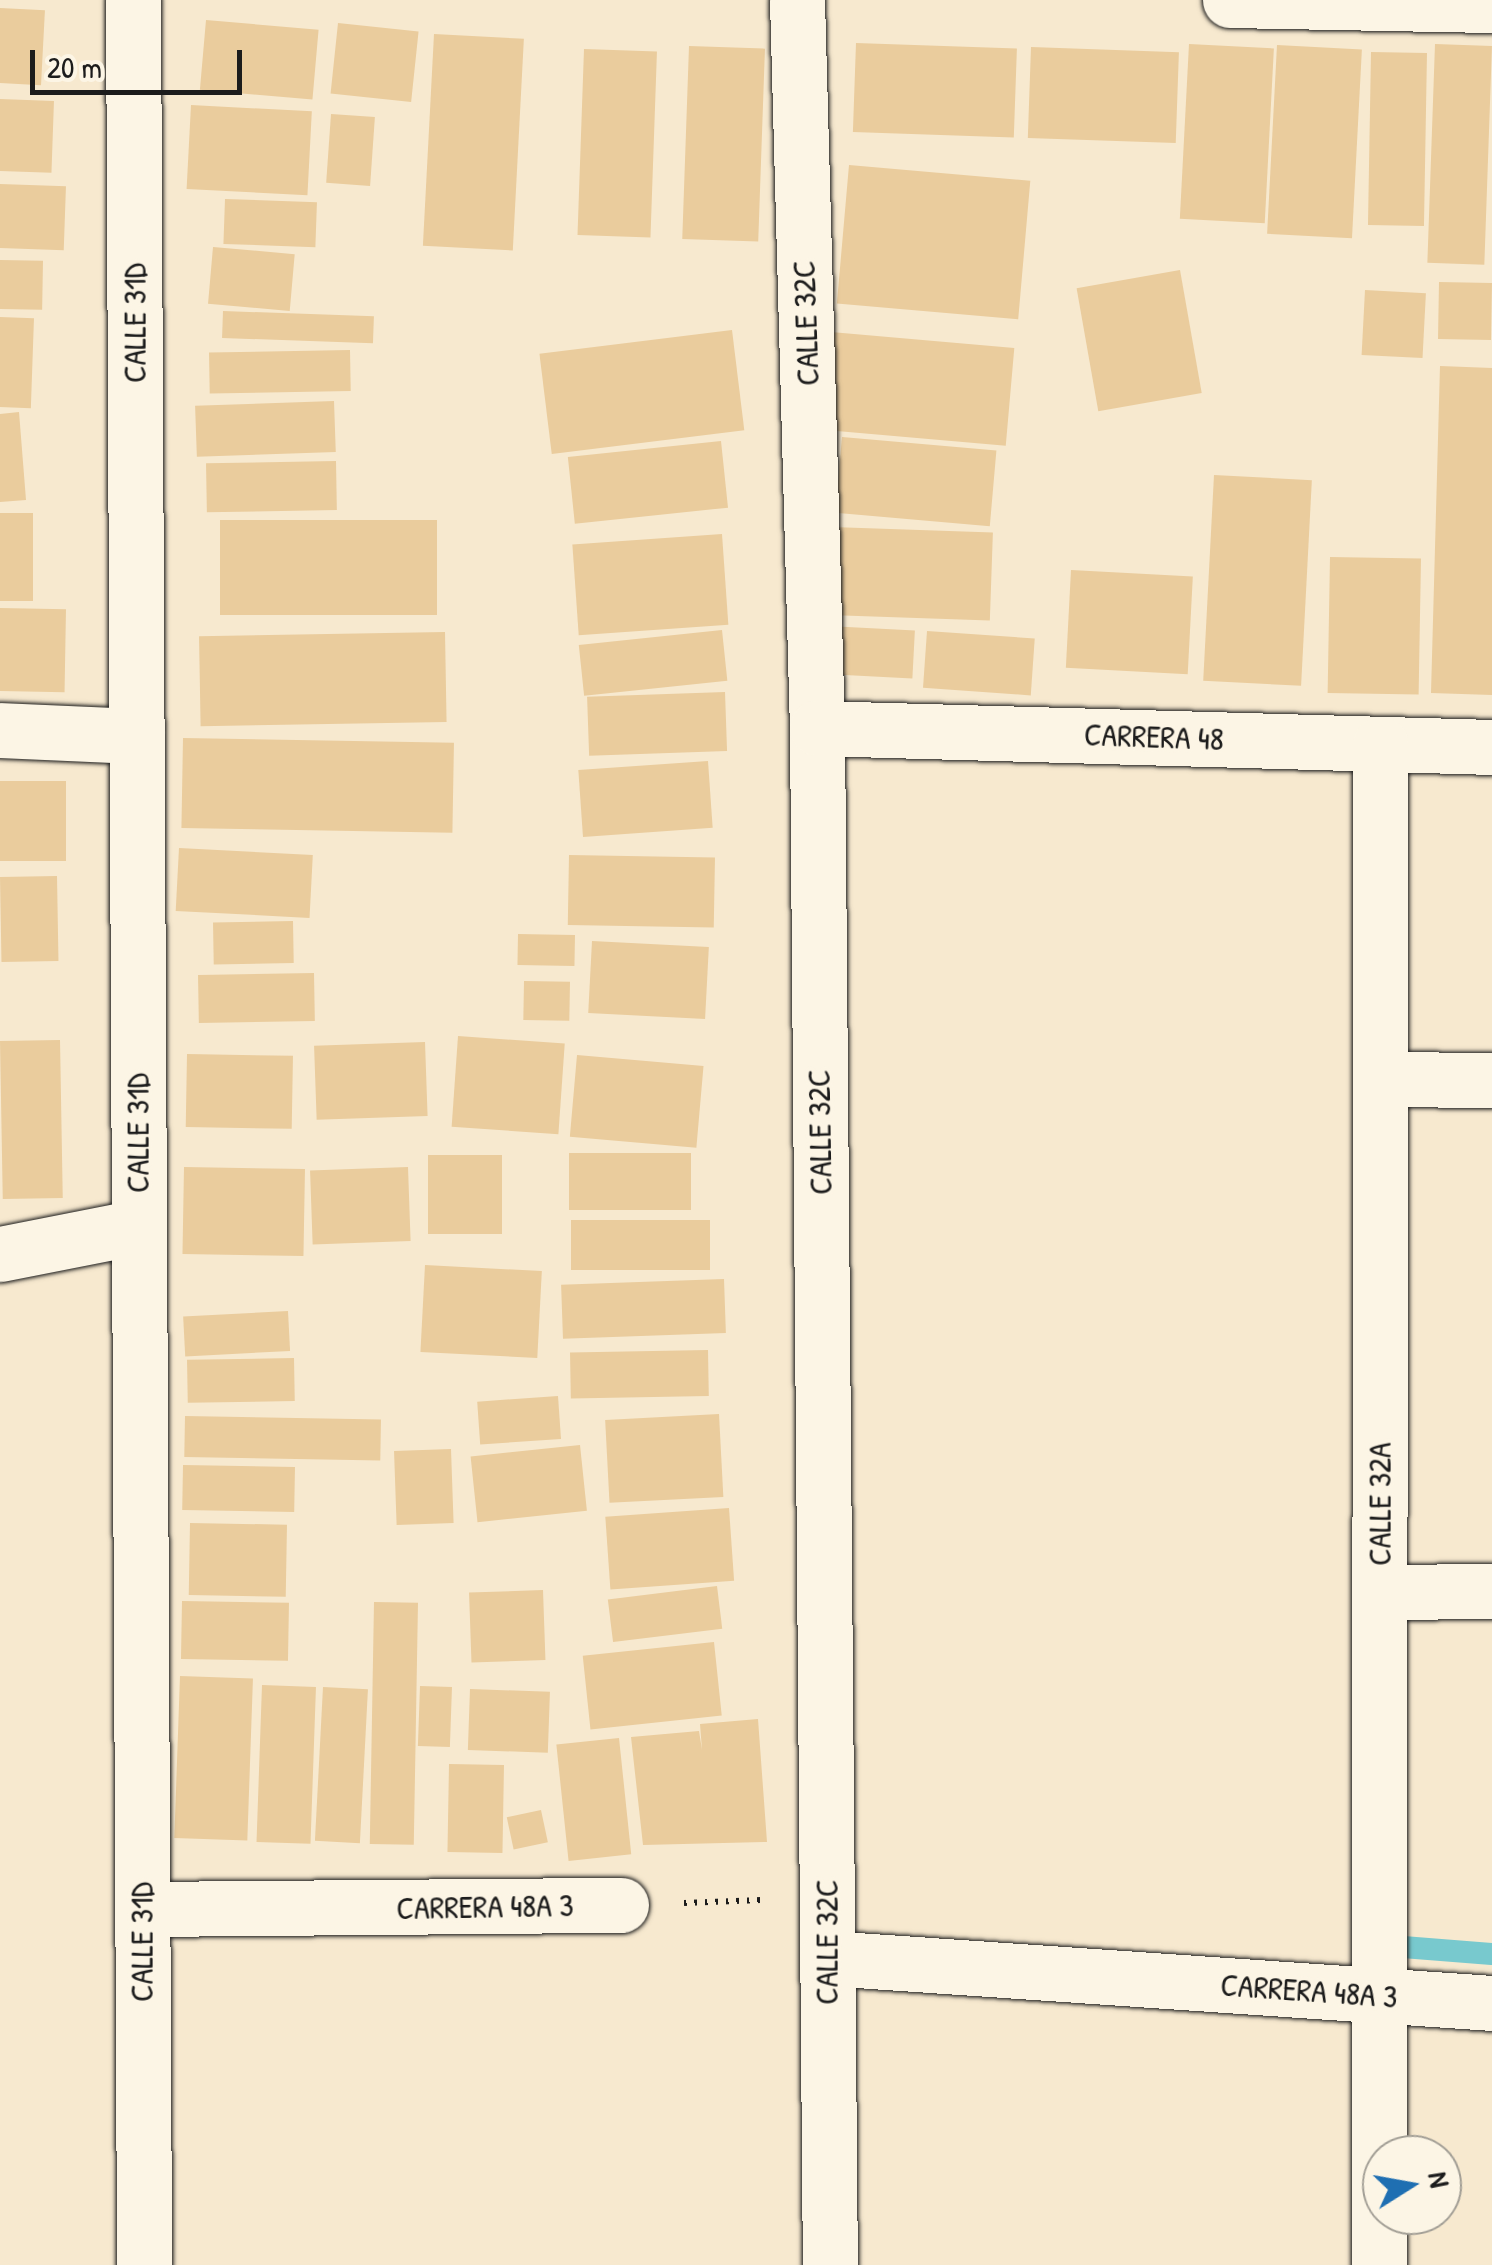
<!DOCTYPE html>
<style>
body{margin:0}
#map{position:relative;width:1492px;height:2265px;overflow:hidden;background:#f7e9cf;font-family:"Patrick Hand",sans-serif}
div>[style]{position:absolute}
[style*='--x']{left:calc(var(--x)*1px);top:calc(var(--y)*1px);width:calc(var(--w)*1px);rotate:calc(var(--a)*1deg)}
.stream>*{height:22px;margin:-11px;padding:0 11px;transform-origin:11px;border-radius:11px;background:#78c9ce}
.building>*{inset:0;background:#eacc9d;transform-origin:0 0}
.path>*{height:6px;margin-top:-3px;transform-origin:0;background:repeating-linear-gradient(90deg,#1c1c1c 0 2.5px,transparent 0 10.5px)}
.roads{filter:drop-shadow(0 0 2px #1c1c1c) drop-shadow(0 0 2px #1c1c1c)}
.street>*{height:55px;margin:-27.5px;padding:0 27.5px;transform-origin:27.5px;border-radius:27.5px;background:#fcf5e5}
.secondary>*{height:55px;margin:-27.5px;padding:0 27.5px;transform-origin:27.5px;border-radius:27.5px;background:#fcf5e5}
span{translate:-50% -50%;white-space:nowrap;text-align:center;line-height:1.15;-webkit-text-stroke:8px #fcf5e5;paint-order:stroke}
.street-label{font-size:32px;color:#1c1c1c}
.north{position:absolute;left:1362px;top:2135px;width:100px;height:100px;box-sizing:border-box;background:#fcf5e5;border:2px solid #a29e95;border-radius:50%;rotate:79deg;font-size:28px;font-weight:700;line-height:40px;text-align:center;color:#1c1c1c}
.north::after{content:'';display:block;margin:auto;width:35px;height:45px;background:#1f6fb2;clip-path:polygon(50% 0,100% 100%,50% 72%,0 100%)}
.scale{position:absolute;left:30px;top:50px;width:212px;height:45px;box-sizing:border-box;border:5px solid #1c1c1c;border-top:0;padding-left:12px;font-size:30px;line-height:35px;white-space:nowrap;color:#1c1c1c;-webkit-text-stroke:8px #fcf5e5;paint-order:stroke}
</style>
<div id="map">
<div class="stream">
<i style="--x:1403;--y:1947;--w:89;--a:4.5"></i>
</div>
<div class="building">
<i style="left:0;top:8px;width:45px;height:75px;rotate:3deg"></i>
<i style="left:206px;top:20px;width:113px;height:70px;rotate:5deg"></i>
<i style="left:338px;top:23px;width:81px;height:71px;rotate:6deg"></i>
<i style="left:434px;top:34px;width:90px;height:212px;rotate:3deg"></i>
<i style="left:856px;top:43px;width:161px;height:89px;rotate:2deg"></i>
<i style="left:1189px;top:44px;width:85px;height:175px;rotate:3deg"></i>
<i style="left:1435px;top:44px;width:57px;height:219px;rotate:2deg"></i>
<i style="left:1277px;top:45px;width:85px;height:189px;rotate:3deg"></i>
<i style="left:689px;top:46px;width:76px;height:193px;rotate:2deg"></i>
<i style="left:1031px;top:47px;width:148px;height:91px;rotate:2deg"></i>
<i style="left:584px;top:49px;width:73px;height:186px;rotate:2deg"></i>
<i style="left:1371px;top:52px;width:56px;height:173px;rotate:1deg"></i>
<i style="left:0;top:99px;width:54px;height:72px;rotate:2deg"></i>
<i style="left:191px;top:105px;width:121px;height:84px;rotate:3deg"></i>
<i style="left:331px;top:114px;width:44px;height:69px;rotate:4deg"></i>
<i style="left:849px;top:165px;width:182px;height:139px;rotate:5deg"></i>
<i style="left:0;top:184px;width:66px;height:64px;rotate:2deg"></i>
<i style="left:225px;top:199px;width:92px;height:45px;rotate:2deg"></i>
<i style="left:213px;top:247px;width:82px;height:57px;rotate:5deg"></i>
<i style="left:0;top:260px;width:43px;height:49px;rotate:1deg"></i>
<i style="left:1180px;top:270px;width:125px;height:105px;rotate:80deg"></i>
<i style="left:1439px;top:282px;width:53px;height:57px;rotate:1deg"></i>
<i style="left:1365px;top:290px;width:61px;height:65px;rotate:3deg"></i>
<i style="left:223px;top:311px;width:151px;height:27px;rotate:2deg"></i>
<i style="left:0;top:317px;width:34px;height:90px;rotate:2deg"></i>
<i style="left:732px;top:330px;width:101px;height:194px;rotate:83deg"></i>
<i style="left:831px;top:332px;width:184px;height:98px;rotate:5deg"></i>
<i style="left:350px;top:350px;width:41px;height:141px;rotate:89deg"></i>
<i style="clip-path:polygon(1440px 366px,1492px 368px,1492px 695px,1431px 693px)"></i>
<i style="left:334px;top:401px;width:51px;height:139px;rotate:88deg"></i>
<i style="clip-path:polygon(19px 412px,26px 500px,0 502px,0 414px)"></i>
<i style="left:842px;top:437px;width:155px;height:76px;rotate:5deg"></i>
<i style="left:721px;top:441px;width:67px;height:154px;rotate:84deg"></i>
<i style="left:336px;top:461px;width:49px;height:130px;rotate:89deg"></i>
<i style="left:1214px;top:475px;width:98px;height:206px;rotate:3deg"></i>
<i style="left:0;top:513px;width:33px;height:88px"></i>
<i style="left:220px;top:520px;width:217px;height:95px"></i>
<i style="left:832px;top:527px;width:161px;height:88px;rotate:2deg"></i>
<i style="left:722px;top:534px;width:91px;height:150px;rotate:86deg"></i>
<i style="left:1330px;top:557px;width:91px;height:136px;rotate:1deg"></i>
<i style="left:1071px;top:570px;width:122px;height:98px;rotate:3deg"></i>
<i style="left:0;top:608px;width:66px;height:83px;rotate:1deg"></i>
<i style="left:828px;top:626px;width:87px;height:48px;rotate:3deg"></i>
<i style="left:722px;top:630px;width:51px;height:144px;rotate:84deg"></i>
<i style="left:927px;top:631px;width:108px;height:57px;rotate:4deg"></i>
<i style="left:445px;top:632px;width:90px;height:246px;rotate:89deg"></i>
<i style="left:725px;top:692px;width:59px;height:138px;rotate:88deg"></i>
<i style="left:183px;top:738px;width:271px;height:90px;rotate:1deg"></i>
<i style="left:708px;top:761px;width:67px;height:130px;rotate:86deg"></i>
<i style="left:0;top:781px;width:66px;height:80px"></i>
<i style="left:179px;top:848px;width:134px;height:63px;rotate:3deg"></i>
<i style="left:569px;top:855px;width:146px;height:70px;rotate:1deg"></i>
<i style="left:57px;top:876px;width:85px;height:57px;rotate:89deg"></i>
<i style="left:293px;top:921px;width:42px;height:80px;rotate:89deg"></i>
<i style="left:518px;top:934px;width:57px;height:31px;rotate:1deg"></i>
<i style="left:592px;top:941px;width:117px;height:72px;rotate:3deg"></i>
<i style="left:314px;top:973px;width:48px;height:116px;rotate:89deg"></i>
<i style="left:524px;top:981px;width:46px;height:39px;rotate:1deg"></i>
<i style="left:458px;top:1036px;width:107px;height:91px;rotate:4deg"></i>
<i style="left:60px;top:1040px;width:158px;height:60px;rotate:89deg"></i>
<i style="left:425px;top:1042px;width:74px;height:111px;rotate:88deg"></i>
<i style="left:187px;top:1054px;width:106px;height:73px;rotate:1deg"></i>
<i style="left:577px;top:1055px;width:127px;height:82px;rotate:5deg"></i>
<i style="left:569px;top:1153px;width:122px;height:57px"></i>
<i style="left:428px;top:1155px;width:74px;height:79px"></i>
<i style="left:184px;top:1167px;width:121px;height:87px;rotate:1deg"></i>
<i style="left:408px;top:1167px;width:74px;height:98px;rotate:88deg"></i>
<i style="left:571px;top:1220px;width:139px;height:50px"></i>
<i style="left:425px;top:1265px;width:117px;height:87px;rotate:3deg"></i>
<i style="left:724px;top:1279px;width:54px;height:163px;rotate:88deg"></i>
<i style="left:288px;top:1311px;width:40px;height:105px;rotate:87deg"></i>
<i style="left:708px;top:1350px;width:46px;height:138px;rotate:89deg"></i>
<i style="left:294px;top:1358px;width:43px;height:107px;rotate:89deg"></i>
<i style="left:558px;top:1396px;width:43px;height:81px;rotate:86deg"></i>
<i style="left:719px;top:1414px;width:83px;height:114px;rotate:87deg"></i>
<i style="left:185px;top:1416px;width:196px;height:41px;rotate:1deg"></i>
<i style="left:580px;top:1445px;width:66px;height:110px;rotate:84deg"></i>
<i style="left:451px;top:1449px;width:74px;height:57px;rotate:88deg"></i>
<i style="left:183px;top:1465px;width:112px;height:45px;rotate:1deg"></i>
<i style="left:729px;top:1508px;width:73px;height:124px;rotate:86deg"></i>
<i style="left:190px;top:1523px;width:97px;height:72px;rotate:1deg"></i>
<i style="left:717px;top:1586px;width:43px;height:110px;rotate:83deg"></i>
<i style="left:543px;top:1590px;width:70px;height:74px;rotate:88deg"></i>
<i style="left:182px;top:1601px;width:107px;height:58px;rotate:1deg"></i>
<i style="left:374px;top:1602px;width:44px;height:242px;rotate:1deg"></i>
<i style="left:714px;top:1642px;width:74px;height:132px;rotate:84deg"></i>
<i style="left:180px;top:1676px;width:73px;height:162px;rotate:2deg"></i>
<i style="left:262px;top:1685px;width:54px;height:157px;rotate:2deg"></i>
<i style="left:420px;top:1686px;width:32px;height:60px;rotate:2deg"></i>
<i style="left:323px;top:1687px;width:45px;height:154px;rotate:3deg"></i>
<i style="left:470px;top:1689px;width:80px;height:61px;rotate:2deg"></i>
<i style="clip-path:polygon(758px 1719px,767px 1842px,643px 1845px,631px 1737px,699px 1731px,702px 1750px,700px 1724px)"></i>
<i style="left:619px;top:1738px;width:117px;height:63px;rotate:84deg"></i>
<i style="left:449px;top:1764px;width:55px;height:88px;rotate:1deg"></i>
<i style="left:541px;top:1810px;width:33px;height:35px;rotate:78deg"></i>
</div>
<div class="path">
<i style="--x:684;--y:1903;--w:77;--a:-2.2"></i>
</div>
<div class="roads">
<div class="street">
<i style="--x:797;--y:0;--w:728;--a:88.43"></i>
<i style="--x:817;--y:728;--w:1537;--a:89.52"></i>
<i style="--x:1230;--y:0;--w:262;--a:1.1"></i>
<i style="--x:817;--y:728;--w:675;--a:1.61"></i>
<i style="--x:0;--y:730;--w:137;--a:2.5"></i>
<i style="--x:1380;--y:1079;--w:112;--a:0.5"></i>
<i style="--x:0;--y:1254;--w:141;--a:-11.1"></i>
<i style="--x:1380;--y:1592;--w:112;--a:-0.5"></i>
<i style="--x:142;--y:1909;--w:479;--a:-0.5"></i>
<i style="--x:827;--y:1958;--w:667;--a:3.87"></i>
<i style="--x:1379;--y:2265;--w:1521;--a:-89.96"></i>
</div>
<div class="secondary">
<i style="--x:133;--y:0;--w:2265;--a:89.72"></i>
</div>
</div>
<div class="street-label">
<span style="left:135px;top:323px;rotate:-90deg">CALLE 31D</span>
<span style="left:806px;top:323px;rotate:-92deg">CALLE 32C</span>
<span style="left:1154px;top:737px;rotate:2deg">CARRERA 48</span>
<span style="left:820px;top:1132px;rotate:-91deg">CALLE 32C</span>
<span style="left:138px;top:1133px;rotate:-90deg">CALLE 31D</span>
<span style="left:1380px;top:1504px;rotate:-90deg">CALLE 32A</span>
<span style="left:485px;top:1907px;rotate:-1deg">CARRERA 48A 3</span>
<span style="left:142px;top:1942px;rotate:-90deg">CALLE 31D</span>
<span style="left:827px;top:1942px;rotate:-90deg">CALLE 32C</span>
<span style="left:1309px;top:1991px;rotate:4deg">CARRERA 48A 3</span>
</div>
<div class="north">N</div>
<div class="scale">20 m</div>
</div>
